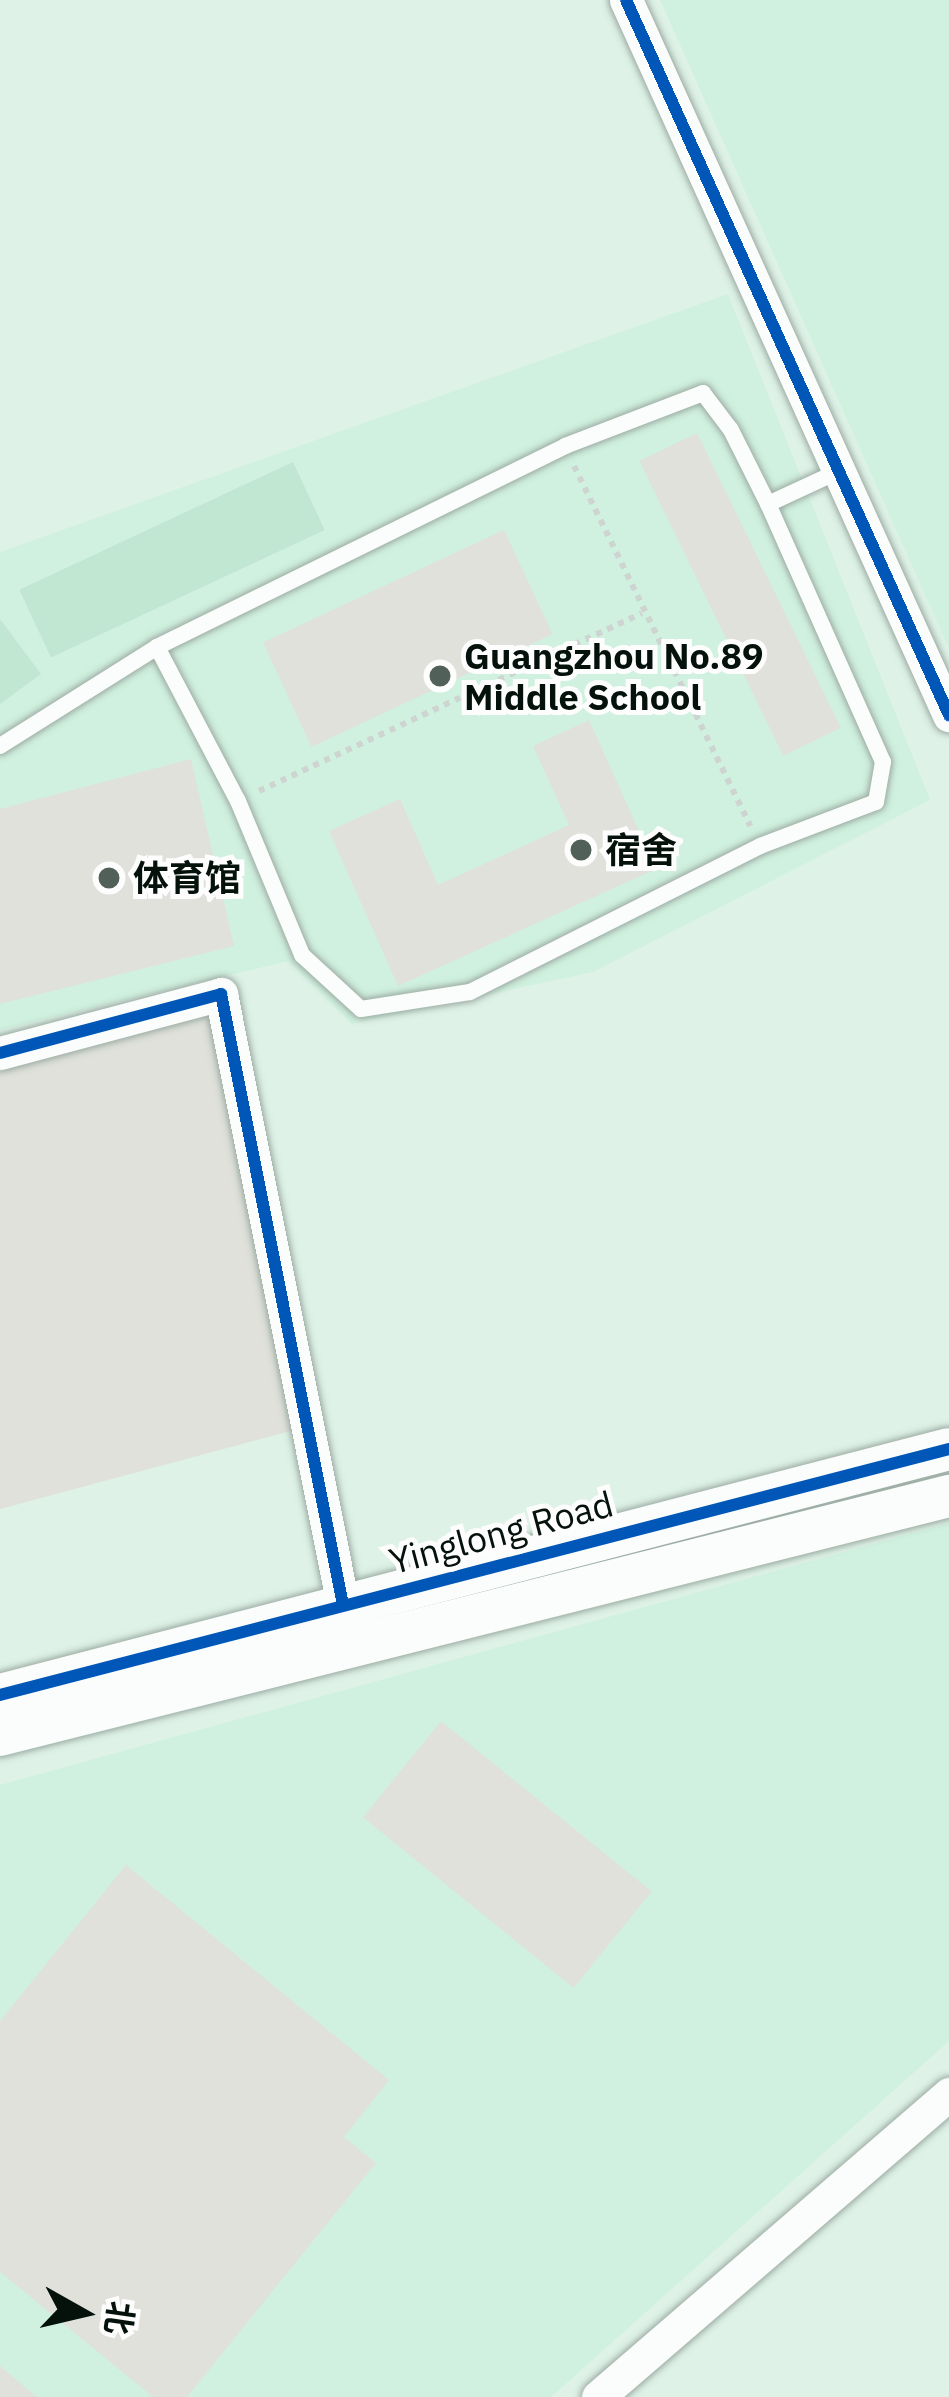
<!DOCTYPE html>
<meta charset="utf-8">
<style>
body{margin:0}
#map{position:relative;width:949px;height:2397px;overflow:hidden;background:#def2e7;font-family:"IBM Plex Sans","Noto Sans SC",sans-serif}
div>[style]{position:absolute}
[style*='--x']{left:calc(var(--x)*1px);top:calc(var(--y)*1px);width:calc(var(--w)*1px);rotate:calc(var(--a)*1deg)}
.built>*{inset:0;background:#d0f1df}
.green>*{inset:0;background:#c1e6d2;transform-origin:0 0}
.building>*{inset:0;background:#dfe1da;transform-origin:0 0}
.path>*{height:6px;margin-top:-3px;transform-origin:0;background:repeating-linear-gradient(90deg,#ced4d1 0 6px,transparent 0 12px)}
.roads{filter:drop-shadow(0 0 3px #9daca4) drop-shadow(0 0 3px #9daca4)}
.service>*{height:16px;margin:-8px;padding:0 8px;transform-origin:8px;border-radius:8px;background:#fafdfb}
.minor>*{height:33px;margin:-16.5px;padding:0 16.5px;transform-origin:16.5px;border-radius:16.5px;background:#fafdfb}
.tertiary>*{height:42px;margin:-21px;padding:0 21px;transform-origin:21px;border-radius:21px;background:#fafdfb}
.cycleway>*{height:12px;margin:-6px;padding:0 6px;transform-origin:6px;border-radius:6px;background:#0057b8}
.dots>*{width:33px;height:33px;translate:-50% -50%;box-sizing:border-box;border:6px solid #fdfdfd;border-radius:50%}
span{translate:-50% -50%;white-space:nowrap;text-align:center;line-height:1.15;-webkit-text-stroke:10px #fdfdfd;paint-order:stroke}
.poi-label{font-size:36px;color:#05110b;font-weight:700}
.left{translate:0 -50%;text-align:left}
.street-label{font-size:36px;color:#05110b}
.north{position:absolute;left:24px;top:2253px;width:120px;height:120px;-webkit-text-stroke:9px #fdfdfd;paint-order:stroke;rotate:98deg;font-size:33px;font-weight:700;line-height:48px;text-align:center;color:#05110b}
.north::after{content:'';display:block;margin:auto;width:42px;height:54px;background:#05110b;clip-path:polygon(50% 0,100% 100%,50% 72%,0 100%)}
</style>
<div id="map">
<div class="built">
<i style="clip-path:polygon(660px 0,949px 0,949px 649px)"></i>
<i style="clip-path:polygon(728px 294px,930px 800px,593px 972px,352px 1024px,288px 961px,0 1030px,0 552px)"></i>
<i style="clip-path:polygon(949px 1523px,949px 2041px,551px 2397px,0 2397px,0 1785px)"></i>
</div>
<div class="green">
<i style="left:293px;top:462px;width:75px;height:302px;rotate:65deg"></i>
<i style="clip-path:polygon(0 619px,41px 674px,0 704px)"></i>
</div>
<div class="building">
<i style="left:697px;top:433px;width:328px;height:64px;rotate:64deg"></i>
<i style="left:504px;top:530px;width:115px;height:266px;rotate:65deg"></i>
<i style="clip-path:polygon(589px 720px,656px 869px,398px 986px,329px 831px,400px 799px,438px 885px,569px 825px,533px 746px)"></i>
<i style="clip-path:polygon(191px 759px,234px 946px,0 1004px,0 809px)"></i>
<i style="clip-path:polygon(211px 1009px,298px 1429px,0 1509px,0 1067px)"></i>
<i style="left:441px;top:1721px;width:271px;height:124px;rotate:39deg"></i>
<i style="clip-path:polygon(126px 1865px,389px 2080px,344px 2137px,376px 2163px,187px 2397px,153px 2397px,0 2272px,0 2021px)"></i>
<i style="clip-path:polygon(0 2366px,37px 2397px,0 2397px)"></i>
</div>
<div class="path">
<i style="--x:574;--y:466;--w:401;--a:63.9"></i>
<i style="--x:259;--y:791;--w:422;--a:-24.9"></i>
</div>
<div class="roads">
<div class="service">
<i style="--x:157;--y:647;--w:455;--a:-26.2"></i>
<i style="--x:565;--y:446;--w:148;--a:-21"></i>
<i style="--x:703;--y:393;--w:46;--a:52.9"></i>
<i style="--x:731;--y:430;--w:83;--a:63.4"></i>
<i style="--x:0;--y:746;--w:186;--a:-32.2"></i>
<i style="--x:157;--y:647;--w:174;--a:62.3"></i>
<i style="--x:238;--y:801;--w:167;--a:67.4"></i>
<i style="--x:302;--y:955;--w:80;--a:42.5"></i>
<i style="--x:361;--y:1009;--w:110;--a:-8.9"></i>
<i style="--x:470;--y:992;--w:325;--a:-26.7"></i>
<i style="--x:760;--y:846;--w:124;--a:-20.8"></i>
<i style="--x:876;--y:802;--w:41;--a:-80.1"></i>
<i style="--x:883;--y:762;--w:282;--a:-114"></i>
<i style="--x:768;--y:504;--w:78;--a:-24.9"></i>
</div>
<div class="minor">
<i style="--x:626;--y:0;--w:785;--a:65.69"></i>
<i style="--x:0;--y:1053;--w:229;--a:-14.9"></i>
<i style="--x:221;--y:994;--w:623;--a:78.71"></i>
<i style="--x:598;--y:2397;--w:464;--a:-40.8"></i>
</div>
<div class="tertiary">
<i style="--x:0;--y:1695;--w:980;--a:-14.53"></i>
<i style="--x:0;--y:1735;--w:979;--a:-14.14"></i>
</div>
</div>
<div class="cycleway">
<i style="--x:626;--y:0;--w:785;--a:65.69"></i>
<i style="--x:0;--y:1053;--w:229;--a:-14.9"></i>
<i style="--x:221;--y:994;--w:623;--a:78.71"></i>
<i style="--x:0;--y:1695;--w:980;--a:-14.53"></i>
</div>
<div class="dots">
<i style="left:440px;top:676px;background:#516058"></i>
<i style="left:581px;top:850px;background:#516058"></i>
<i style="left:109px;top:878px;background:#516058"></i>
</div>
<div class="poi-label">
<span class="left" style="left:464px;top:676px">Guangzhou No.89<br>Middle School</span>
<span class="left" style="left:605px;top:850px">宿舍</span>
<span class="left" style="left:133px;top:878px">体育馆</span>
</div>
<div class="street-label">
<span style="left:501px;top:1532px;rotate:-15deg">Yinglong Road</span>
</div>
<div class="north">北</div>
</div>
